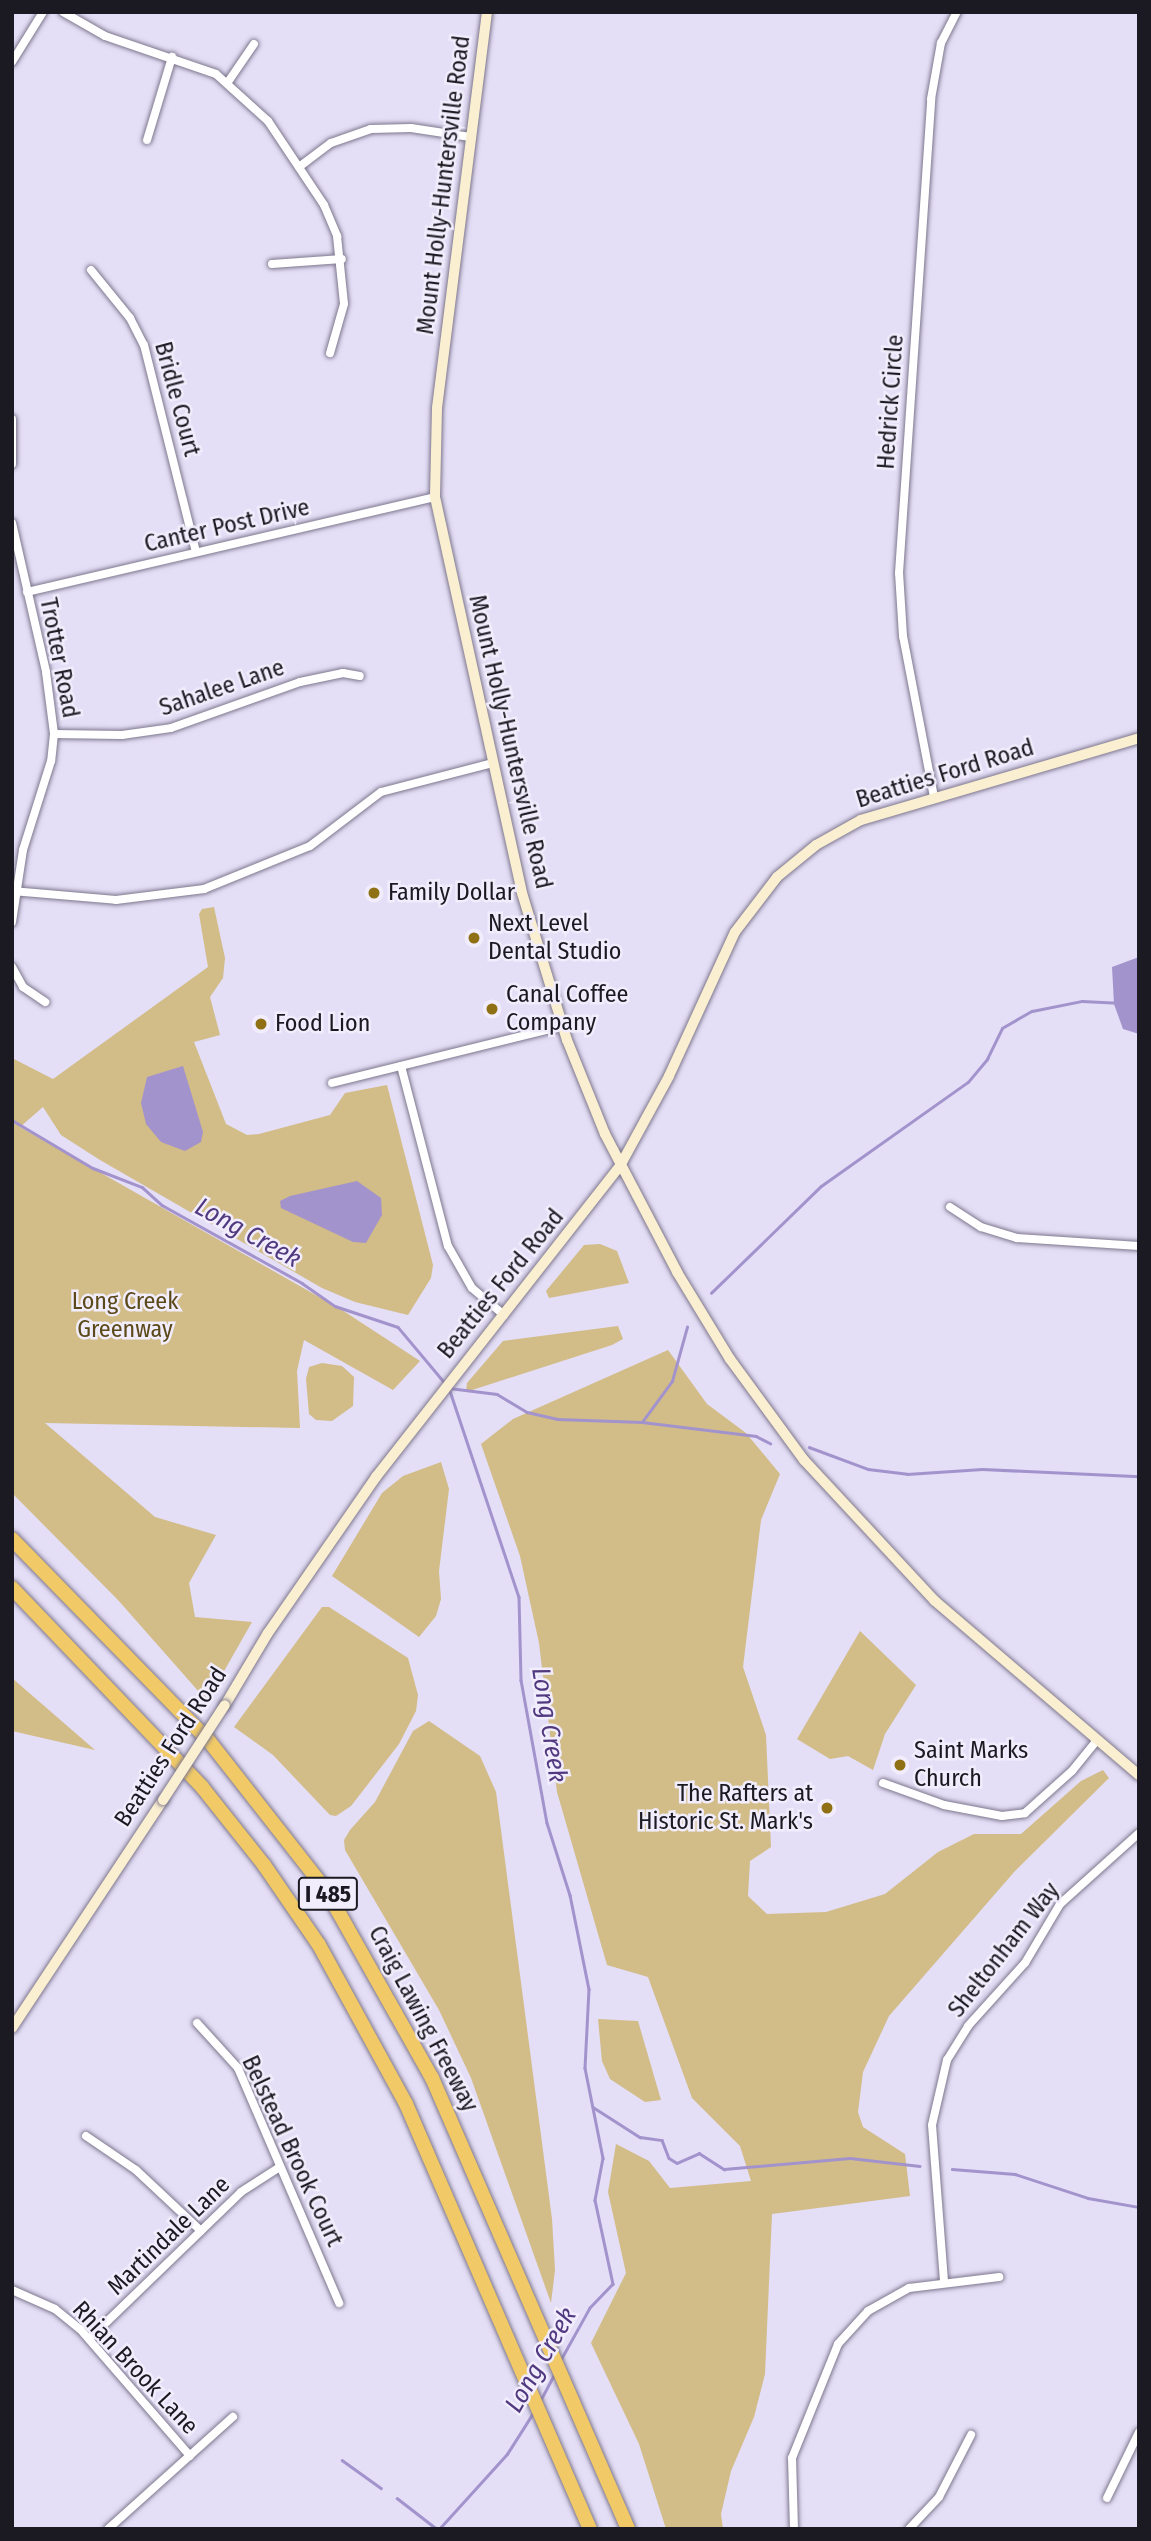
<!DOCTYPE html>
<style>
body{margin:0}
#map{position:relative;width:1151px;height:2541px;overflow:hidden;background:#e4def6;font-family:"Fira Sans Condensed",sans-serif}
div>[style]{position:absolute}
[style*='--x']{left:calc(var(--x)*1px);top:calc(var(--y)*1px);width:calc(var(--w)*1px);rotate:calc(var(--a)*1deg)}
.green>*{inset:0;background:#d2bc87}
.water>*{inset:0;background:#a393cd}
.stream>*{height:2.5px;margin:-1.25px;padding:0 1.25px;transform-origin:1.25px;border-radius:1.25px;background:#a393cd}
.roads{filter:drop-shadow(0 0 2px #7e788e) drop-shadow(0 0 2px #7e788e)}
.street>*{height:8px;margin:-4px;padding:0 4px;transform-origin:4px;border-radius:4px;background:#fff}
.secondary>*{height:10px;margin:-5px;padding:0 5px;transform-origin:5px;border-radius:5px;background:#fbefd1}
.highway>*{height:14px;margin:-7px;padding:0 7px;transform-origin:7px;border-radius:7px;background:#f1ca67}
.bridges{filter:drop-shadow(0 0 2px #7e788e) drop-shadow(0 0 2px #7e788e)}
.secondary-bridge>*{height:10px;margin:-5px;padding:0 5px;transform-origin:5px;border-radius:5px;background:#fbefd1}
.dots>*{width:19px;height:19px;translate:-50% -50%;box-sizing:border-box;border:4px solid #f1edfc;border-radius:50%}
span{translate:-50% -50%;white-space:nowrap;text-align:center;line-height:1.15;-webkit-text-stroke:5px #f1edfc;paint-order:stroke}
.shield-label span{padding:2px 5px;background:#f1edfc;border:2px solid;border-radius:5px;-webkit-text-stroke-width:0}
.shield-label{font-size:23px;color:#1b1921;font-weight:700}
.street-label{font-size:24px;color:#1b1921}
.poi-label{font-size:24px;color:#1b1921}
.left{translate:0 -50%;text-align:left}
.right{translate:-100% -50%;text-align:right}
.park-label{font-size:24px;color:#5c4919}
.water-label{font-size:26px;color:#513980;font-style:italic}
.frame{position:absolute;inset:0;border:14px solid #1b1921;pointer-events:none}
</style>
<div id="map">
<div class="green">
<i style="clip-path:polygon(214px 907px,225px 958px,223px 978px,210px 997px,220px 1035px,194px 1042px,226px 1124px,247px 1135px,259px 1134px,330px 1115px,345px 1093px,387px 1085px,433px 1265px,431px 1278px,408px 1315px,355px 1302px,322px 1288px,100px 1160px,61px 1135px,43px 1107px,20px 1127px,342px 1310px,420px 1361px,393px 1390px,304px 1340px,297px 1371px,300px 1428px,45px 1423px,155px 1517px,216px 1535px,189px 1583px,195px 1617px,252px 1622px,207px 1701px,118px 1600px,12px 1493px,12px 1058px,53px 1079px,208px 967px,199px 914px,202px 909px)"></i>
<i style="clip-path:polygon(600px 1244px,617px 1251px,629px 1283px,549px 1298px,546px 1291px,584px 1245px)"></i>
<i style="clip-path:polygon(618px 1326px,623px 1339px,612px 1345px,466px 1392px,467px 1383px,503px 1341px)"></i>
<i style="clip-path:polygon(668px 1350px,707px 1404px,746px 1433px,780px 1474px,761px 1520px,743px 1667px,766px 1735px,771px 1847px,750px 1861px,748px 1896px,767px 1914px,826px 1912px,885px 1894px,938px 1852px,974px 1834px,1021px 1834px,1081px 1781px,1103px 1770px,1109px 1778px,1015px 1871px,889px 2016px,863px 2072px,858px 2112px,863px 2127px,905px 2154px,910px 2196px,772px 2214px,765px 2374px,754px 2417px,731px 2471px,721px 2514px,723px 2529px,666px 2529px,639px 2444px,591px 2343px,626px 2273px,608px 2192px,616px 2144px,649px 2161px,670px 2188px,751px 2181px,740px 2146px,692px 2098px,648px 1977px,607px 1965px,557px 1792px,539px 1643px,520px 1556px,481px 1444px,513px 1419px)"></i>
<i style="clip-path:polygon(322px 1363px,342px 1366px,354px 1377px,353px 1406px,332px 1421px,316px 1420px,309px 1414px,306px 1379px,309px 1367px)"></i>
<i style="clip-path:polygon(441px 1462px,449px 1489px,439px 1571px,441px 1599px,436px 1616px,419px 1637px,332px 1576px,382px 1493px,403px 1476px)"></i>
<i style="clip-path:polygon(322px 1607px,329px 1607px,408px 1658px,418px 1695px,416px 1711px,399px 1744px,351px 1806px,336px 1816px,330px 1815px,273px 1755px,234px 1727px)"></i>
<i style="clip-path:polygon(860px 1631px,916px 1685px,885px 1734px,873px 1770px,848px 1756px,830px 1759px,797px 1739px)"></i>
<i style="clip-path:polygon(12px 1678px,95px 1750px,12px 1731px)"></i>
<i style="clip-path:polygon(429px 1721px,480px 1756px,496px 1792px,552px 2219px,555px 2270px,551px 2303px,471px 2078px,439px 2010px,345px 1850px,344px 1840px,350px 1830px,375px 1802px,413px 1731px)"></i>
<i style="clip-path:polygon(598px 2019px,638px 2021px,661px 2100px,645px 2102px,610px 2079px,602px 2061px)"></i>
</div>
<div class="water">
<i style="clip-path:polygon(1139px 957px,1139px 1034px,1123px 1029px,1114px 1004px,1112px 967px)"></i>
<i style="clip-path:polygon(183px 1066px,203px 1132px,201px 1142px,185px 1151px,161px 1142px,146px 1124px,141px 1103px,147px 1077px)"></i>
<i style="clip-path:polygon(357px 1181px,381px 1198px,382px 1215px,366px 1243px,353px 1242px,281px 1208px,280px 1201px,290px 1196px)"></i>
</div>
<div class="stream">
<i style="--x:12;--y:1120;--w:94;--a:30.7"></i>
<i style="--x:93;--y:1168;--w:53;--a:21.2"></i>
<i style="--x:142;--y:1187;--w:27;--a:42"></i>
<i style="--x:162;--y:1205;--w:160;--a:29.1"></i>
<i style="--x:302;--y:1283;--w:40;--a:34.9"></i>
<i style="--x:335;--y:1306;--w:66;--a:18.4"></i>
<i style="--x:398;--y:1327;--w:73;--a:50"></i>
<i style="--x:711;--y:1293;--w:153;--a:-44.2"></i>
<i style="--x:821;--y:1186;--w:180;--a:-35.3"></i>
<i style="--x:968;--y:1082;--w:30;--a:-50"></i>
<i style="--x:987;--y:1059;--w:34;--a:-64"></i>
<i style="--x:1002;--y:1028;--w:34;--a:-30"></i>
<i style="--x:1032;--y:1011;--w:51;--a:-11.3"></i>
<i style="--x:1082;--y:1001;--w:35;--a:3"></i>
<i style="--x:449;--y:1388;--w:220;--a:71.5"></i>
<i style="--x:519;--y:1597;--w:83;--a:88.6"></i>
<i style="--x:521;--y:1680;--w:145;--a:79.7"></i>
<i style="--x:547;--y:1823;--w:76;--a:72.3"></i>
<i style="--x:570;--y:1895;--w:96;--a:78.6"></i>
<i style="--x:589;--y:1989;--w:79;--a:92.9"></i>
<i style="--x:585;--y:2068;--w:92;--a:78.7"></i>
<i style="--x:603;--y:2158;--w:43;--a:100.8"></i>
<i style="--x:595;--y:2200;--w:86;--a:77.9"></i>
<i style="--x:613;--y:2284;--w:33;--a:134"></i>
<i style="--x:590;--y:2308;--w:60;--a:119.1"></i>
<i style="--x:449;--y:1388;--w:48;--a:7.1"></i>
<i style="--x:497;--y:1394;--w:35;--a:31"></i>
<i style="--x:527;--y:1412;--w:31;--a:13"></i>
<i style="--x:557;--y:1419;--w:85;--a:2"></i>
<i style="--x:642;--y:1422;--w:115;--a:7"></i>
<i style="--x:756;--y:1436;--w:16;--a:27"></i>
<i style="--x:642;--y:1422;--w:51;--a:-53.8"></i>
<i style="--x:672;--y:1381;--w:56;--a:-74.5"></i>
<i style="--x:809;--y:1447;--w:63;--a:20.4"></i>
<i style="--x:868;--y:1469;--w:39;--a:7"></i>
<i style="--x:907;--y:1474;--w:75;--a:-3.8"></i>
<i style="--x:982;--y:1469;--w:157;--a:2.6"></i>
<i style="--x:593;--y:2107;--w:56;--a:32.6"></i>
<i style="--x:640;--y:2137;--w:22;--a:8"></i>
<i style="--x:662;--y:2140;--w:19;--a:69"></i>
<i style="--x:669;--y:2158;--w:9;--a:32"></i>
<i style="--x:677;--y:2163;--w:24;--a:-24"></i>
<i style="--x:699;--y:2153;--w:30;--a:33"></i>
<i style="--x:724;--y:2169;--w:126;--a:-5"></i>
<i style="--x:850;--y:2158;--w:70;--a:6.5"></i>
<i style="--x:952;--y:2169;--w:63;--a:4.5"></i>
<i style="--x:1015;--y:2174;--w:77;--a:18.2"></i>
<i style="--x:1088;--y:2198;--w:52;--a:10"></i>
<i style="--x:540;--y:2401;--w:32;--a:-62"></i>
<i style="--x:342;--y:2460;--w:48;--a:35.7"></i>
<i style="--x:397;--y:2498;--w:51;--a:37.8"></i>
<i style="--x:439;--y:2529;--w:101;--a:-47.8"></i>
<i style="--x:507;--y:2454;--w:49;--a:-57.6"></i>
</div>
<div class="roads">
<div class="street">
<i style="--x:63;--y:12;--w:48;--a:29.7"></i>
<i style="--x:105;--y:36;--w:117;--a:18.9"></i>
<i style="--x:216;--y:74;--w:70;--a:42.1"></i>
<i style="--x:268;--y:121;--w:101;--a:56.3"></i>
<i style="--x:324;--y:205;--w:34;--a:67"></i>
<i style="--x:337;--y:236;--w:68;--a:84.1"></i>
<i style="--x:344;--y:304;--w:51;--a:105.9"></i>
<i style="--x:12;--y:62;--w:59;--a:-58.2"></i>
<i style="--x:228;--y:82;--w:46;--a:-55.6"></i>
<i style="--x:147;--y:140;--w:87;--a:-73.2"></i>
<i style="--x:299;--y:167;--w:40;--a:-37"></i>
<i style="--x:331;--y:143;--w:42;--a:-19.3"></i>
<i style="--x:371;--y:129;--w:40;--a:-1.4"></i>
<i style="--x:411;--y:128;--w:60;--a:8.7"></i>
<i style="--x:272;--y:264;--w:70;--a:-4.1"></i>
<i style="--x:91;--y:270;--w:62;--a:50.9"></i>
<i style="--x:130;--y:318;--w:30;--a:63"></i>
<i style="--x:144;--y:345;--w:213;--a:75.9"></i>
<i style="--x:12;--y:419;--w:45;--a:90"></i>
<i style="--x:12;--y:523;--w:153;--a:77.1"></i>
<i style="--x:46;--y:672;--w:63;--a:82.6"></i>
<i style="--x:54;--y:734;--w:27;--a:96"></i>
<i style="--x:51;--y:761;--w:93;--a:107.5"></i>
<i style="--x:23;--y:850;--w:73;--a:98.7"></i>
<i style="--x:27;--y:592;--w:419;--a:-13.1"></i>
<i style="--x:54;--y:734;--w:68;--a:0.8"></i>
<i style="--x:122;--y:735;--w:49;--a:-8.1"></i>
<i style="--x:171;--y:728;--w:137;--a:-19.6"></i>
<i style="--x:300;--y:682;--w:44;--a:-11.8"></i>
<i style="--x:343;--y:673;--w:17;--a:10"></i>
<i style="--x:934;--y:797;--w:164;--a:-100.9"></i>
<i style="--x:903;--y:636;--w:63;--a:-93.6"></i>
<i style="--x:899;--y:573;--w:475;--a:-86.1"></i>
<i style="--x:931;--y:99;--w:57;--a:-79.9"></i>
<i style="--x:941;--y:43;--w:35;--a:-63"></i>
<i style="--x:12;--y:891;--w:104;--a:4.9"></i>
<i style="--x:116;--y:900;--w:89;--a:-7.1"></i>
<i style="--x:204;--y:889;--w:114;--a:-22.1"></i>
<i style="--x:310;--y:846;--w:89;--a:-37.3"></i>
<i style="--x:381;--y:792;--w:115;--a:-14.6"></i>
<i style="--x:12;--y:967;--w:23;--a:61"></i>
<i style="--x:23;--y:987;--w:27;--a:34"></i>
<i style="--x:401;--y:1066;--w:186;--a:75.4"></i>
<i style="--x:448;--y:1246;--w:48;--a:60.3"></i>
<i style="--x:472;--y:1288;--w:42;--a:40.2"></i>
<i style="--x:332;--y:1083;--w:237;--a:-13.9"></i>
<i style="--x:950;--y:1207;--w:37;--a:33"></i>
<i style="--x:981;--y:1227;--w:38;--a:17"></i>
<i style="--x:1017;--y:1238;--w:122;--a:3.8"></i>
<i style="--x:883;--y:1783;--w:65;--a:19.8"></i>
<i style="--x:944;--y:1805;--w:59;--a:10.7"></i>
<i style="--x:1002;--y:1816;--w:23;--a:-7"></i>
<i style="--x:1025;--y:1813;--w:63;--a:-41.8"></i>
<i style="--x:1072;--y:1771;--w:40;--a:-51"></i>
<i style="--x:197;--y:2023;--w:61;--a:47.7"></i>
<i style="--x:238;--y:2068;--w:256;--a:66.7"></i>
<i style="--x:86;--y:2136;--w:60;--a:34.2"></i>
<i style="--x:136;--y:2170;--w:89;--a:43.2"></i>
<i style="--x:944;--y:2281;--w:156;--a:-94.4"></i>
<i style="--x:932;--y:2125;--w:67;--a:-77"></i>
<i style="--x:947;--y:2060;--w:40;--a:-58"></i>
<i style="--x:968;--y:2026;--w:85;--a:-47.9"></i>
<i style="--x:1025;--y:1963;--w:69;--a:-59.3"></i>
<i style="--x:1060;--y:1904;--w:106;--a:-41.9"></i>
<i style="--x:12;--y:2290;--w:47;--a:23.8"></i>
<i style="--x:55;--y:2309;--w:32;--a:39"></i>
<i style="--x:80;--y:2329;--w:168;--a:49.1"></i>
<i style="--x:89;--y:2339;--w:211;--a:-44"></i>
<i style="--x:241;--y:2192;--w:46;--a:-32.7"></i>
<i style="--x:1107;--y:2498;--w:73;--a:-64.1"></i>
<i style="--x:108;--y:2529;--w:168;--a:-41.9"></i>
<i style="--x:794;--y:2529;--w:71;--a:-91.6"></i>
<i style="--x:792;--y:2458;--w:123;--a:-68"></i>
<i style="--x:838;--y:2344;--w:45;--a:-47.7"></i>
<i style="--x:868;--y:2311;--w:47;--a:-29.3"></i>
<i style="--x:909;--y:2288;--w:91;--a:-7"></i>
<i style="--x:909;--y:2529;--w:44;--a:-46.8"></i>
<i style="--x:939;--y:2497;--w:70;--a:-62.7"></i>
</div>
<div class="secondary">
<i style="--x:487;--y:12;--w:399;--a:97.2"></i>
<i style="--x:437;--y:408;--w:89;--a:91.3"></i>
<i style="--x:435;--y:497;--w:405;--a:77.6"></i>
<i style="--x:522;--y:893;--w:154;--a:73"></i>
<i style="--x:567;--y:1040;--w:101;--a:68"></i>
<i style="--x:605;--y:1134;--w:156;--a:62.4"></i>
<i style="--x:677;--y:1272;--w:102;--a:58.7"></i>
<i style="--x:730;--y:1359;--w:125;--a:53.8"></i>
<i style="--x:804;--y:1460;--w:192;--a:47.1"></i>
<i style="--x:935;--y:1601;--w:268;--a:40.5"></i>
<i style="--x:225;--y:1705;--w:84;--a:-59.2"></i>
<i style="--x:268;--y:1633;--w:190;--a:-55.3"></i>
<i style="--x:376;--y:1477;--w:395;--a:-51.9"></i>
<i style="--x:620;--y:1166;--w:102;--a:-61.4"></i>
<i style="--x:669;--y:1076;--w:158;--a:-65.4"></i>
<i style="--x:735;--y:932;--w:69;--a:-52.6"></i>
<i style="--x:777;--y:877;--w:50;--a:-39.4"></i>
<i style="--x:816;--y:845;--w:51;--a:-29.1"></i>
<i style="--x:861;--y:820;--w:290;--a:-16.4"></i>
<i style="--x:12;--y:2028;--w:273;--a:-56.5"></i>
</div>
<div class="highway">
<i style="--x:12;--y:1539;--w:282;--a:45.7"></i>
<i style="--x:209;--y:1741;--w:189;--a:51.9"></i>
<i style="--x:326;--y:1890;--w:216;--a:60.6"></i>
<i style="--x:432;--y:2078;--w:492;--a:66.5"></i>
<i style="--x:12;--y:1588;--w:275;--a:46.3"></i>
<i style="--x:202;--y:1787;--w:100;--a:51.5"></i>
<i style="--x:264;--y:1865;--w:97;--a:55.5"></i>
<i style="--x:319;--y:1945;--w:181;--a:61.3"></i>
<i style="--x:406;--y:2104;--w:463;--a:66.6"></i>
</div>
</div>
<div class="bridges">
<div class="secondary-bridge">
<i style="--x:163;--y:1800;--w:113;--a:-56.9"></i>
</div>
</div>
<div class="dots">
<i style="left:374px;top:893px;background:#8f7015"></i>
<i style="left:474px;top:938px;background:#8f7015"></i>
<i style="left:492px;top:1009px;background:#8f7015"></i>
<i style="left:261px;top:1024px;background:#8f7015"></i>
<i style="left:900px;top:1765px;background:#8f7015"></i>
<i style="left:827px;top:1808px;background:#8f7015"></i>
</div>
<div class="shield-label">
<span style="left:328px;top:1894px">I 485</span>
</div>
<div class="street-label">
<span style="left:444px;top:185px;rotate:-83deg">Mount Holly-Huntersville Road</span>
<span style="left:177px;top:399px;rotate:75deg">Bridle Court</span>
<span style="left:891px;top:402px;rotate:-86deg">Hedrick Circle</span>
<span style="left:227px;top:526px;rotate:-13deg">Canter Post Drive</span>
<span style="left:59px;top:658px;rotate:79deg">Trotter Road</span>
<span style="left:222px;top:688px;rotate:-19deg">Sahalee Lane</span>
<span style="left:510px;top:742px;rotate:77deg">Mount Holly-Huntersville Road</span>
<span style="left:945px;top:774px;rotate:-17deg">Beatties Ford Road</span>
<span style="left:501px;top:1284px;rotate:-51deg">Beatties Ford Road</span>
<span style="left:171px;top:1747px;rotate:-57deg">Beatties Ford Road</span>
<span style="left:1004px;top:1950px;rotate:-52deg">Sheltonham Way</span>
<span style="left:423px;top:2019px;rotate:62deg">Craig Lawing Freeway</span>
<span style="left:292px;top:2151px;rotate:65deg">Belstead Brook Court</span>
<span style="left:169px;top:2236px;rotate:-44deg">Martindale Lane</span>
<span style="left:135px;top:2368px;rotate:47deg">Rhian Brook Lane</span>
</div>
<div class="poi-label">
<span class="left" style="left:388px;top:893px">Family Dollar</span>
<span class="left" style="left:488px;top:938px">Next Level<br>Dental Studio</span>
<span class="left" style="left:506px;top:1009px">Canal Coffee<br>Company</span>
<span class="left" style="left:275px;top:1024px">Food Lion</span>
<span class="left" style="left:914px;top:1765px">Saint Marks<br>Church</span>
<span class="right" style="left:813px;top:1808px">The Rafters at<br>Historic St. Mark's</span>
</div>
<div class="park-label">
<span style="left:125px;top:1316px">Long Creek<br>Greenway</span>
</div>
<div class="water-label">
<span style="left:248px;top:1233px;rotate:29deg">Long Creek</span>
<span style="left:549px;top:1725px;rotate:81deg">Long Creek</span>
<span style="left:541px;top:2360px;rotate:-60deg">Long Creek</span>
</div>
<div class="frame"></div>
</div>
